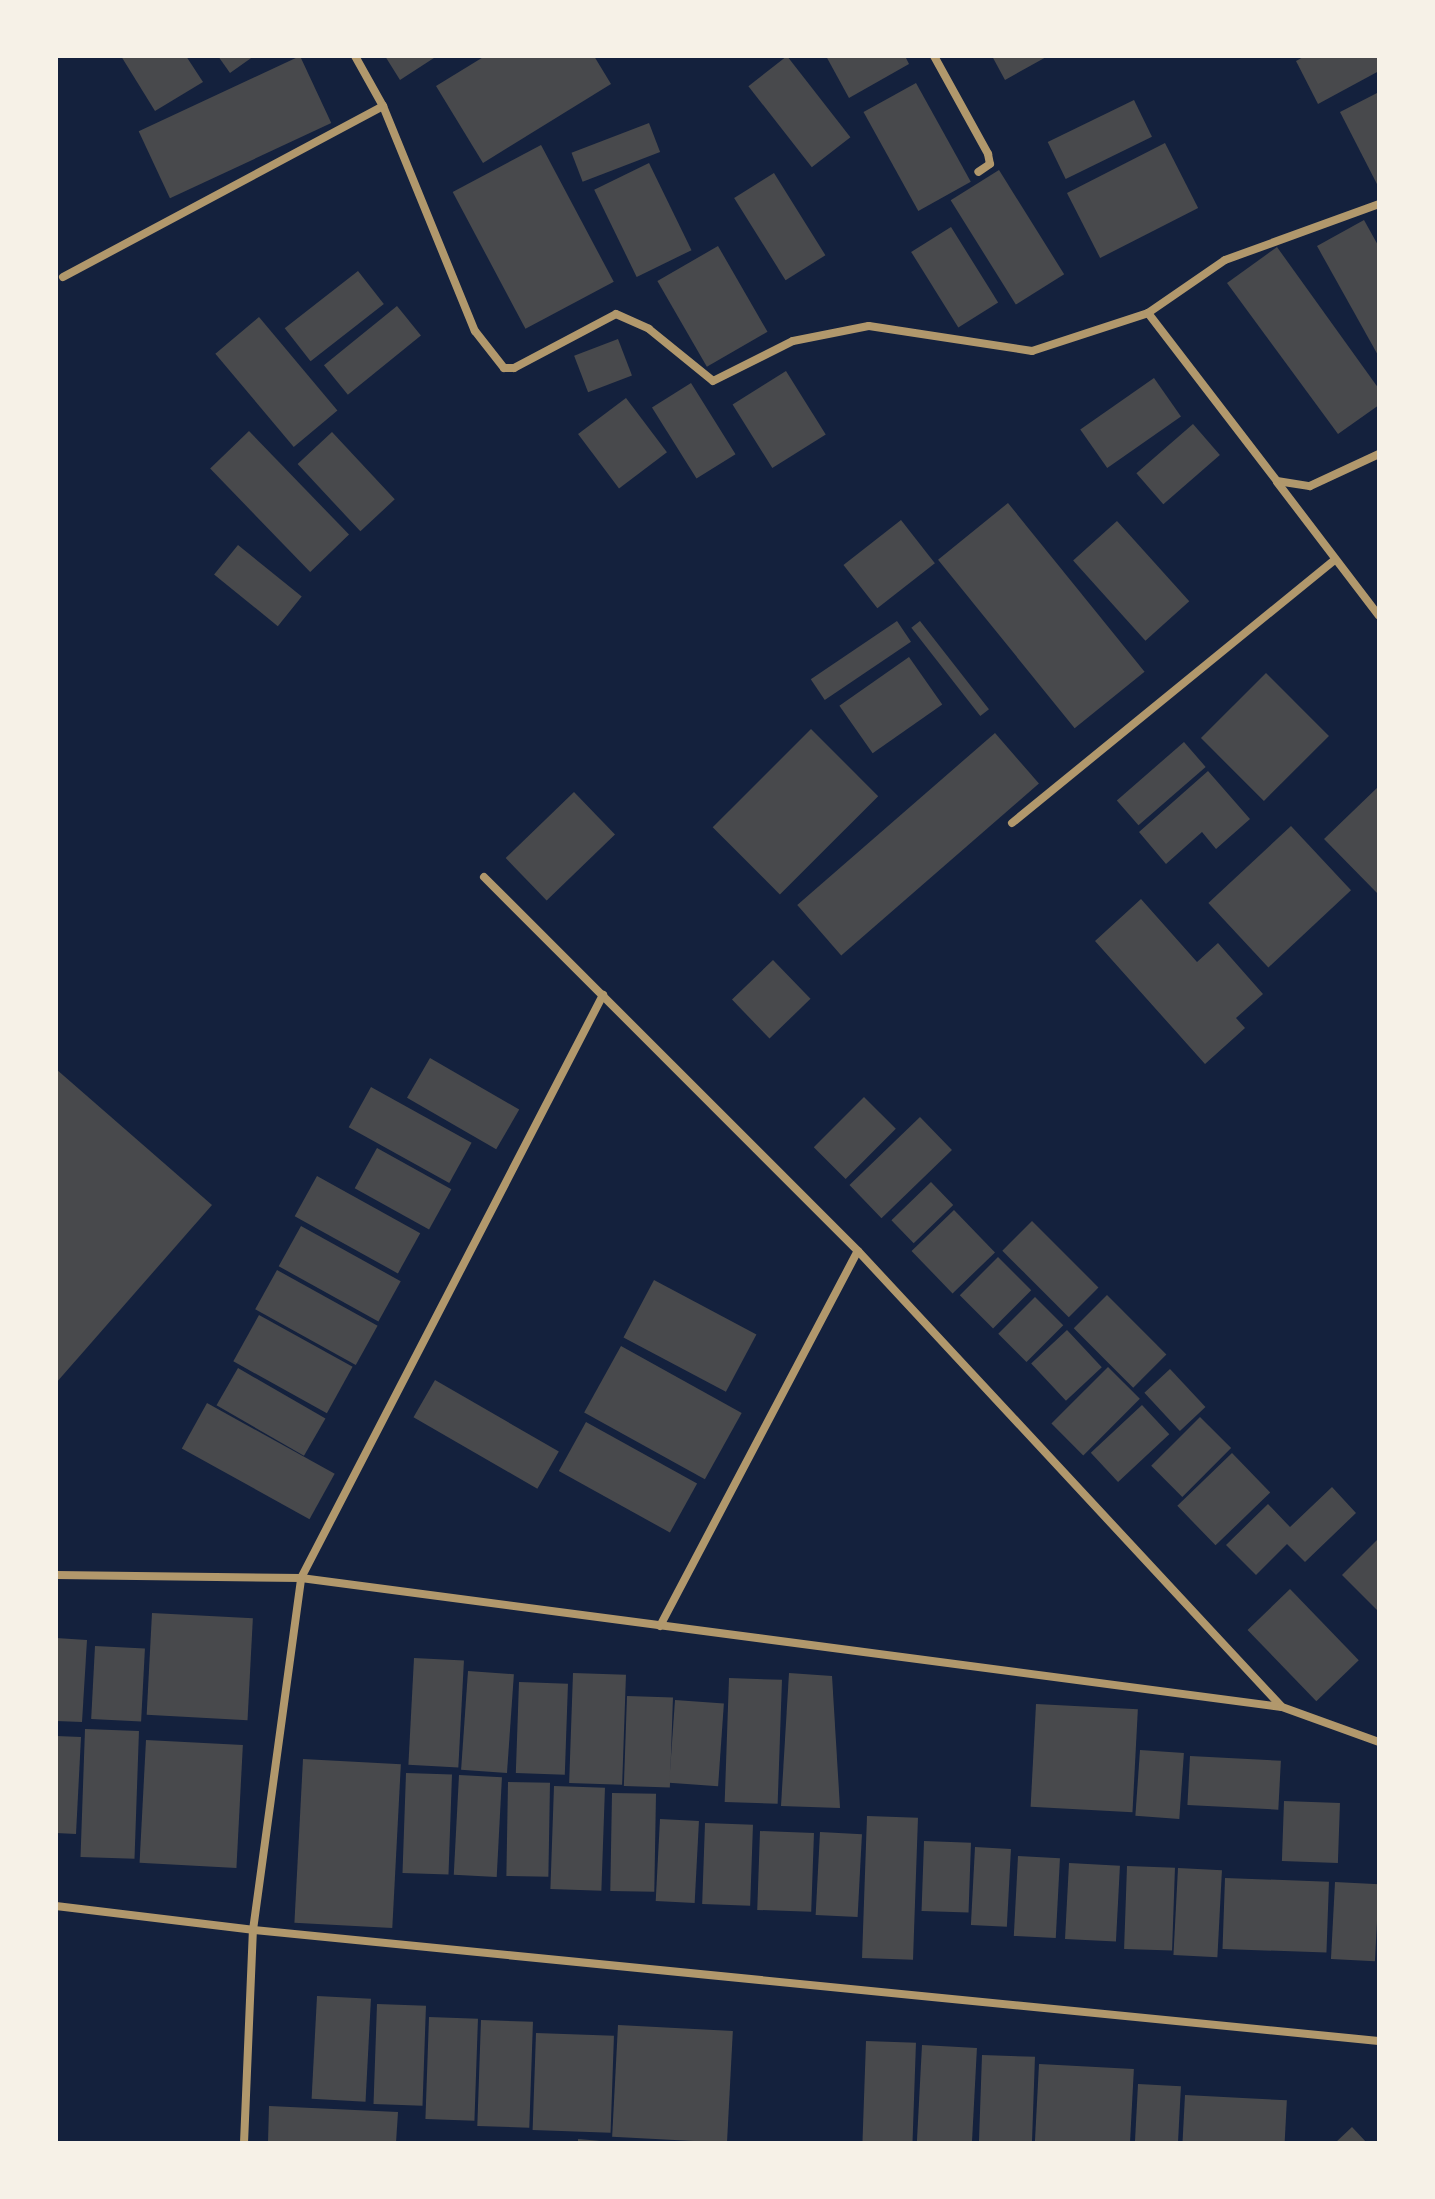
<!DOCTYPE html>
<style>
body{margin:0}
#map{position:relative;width:1435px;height:2199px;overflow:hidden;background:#14213d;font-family:Raleway,sans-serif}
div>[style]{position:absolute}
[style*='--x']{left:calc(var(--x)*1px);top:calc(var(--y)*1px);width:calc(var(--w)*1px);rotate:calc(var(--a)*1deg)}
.building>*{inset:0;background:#48494c;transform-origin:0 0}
.minor>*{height:8px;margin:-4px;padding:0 4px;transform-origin:4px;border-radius:4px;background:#b1986c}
span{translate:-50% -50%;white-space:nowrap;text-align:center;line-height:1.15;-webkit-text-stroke:7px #f6f1e7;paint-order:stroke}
.frame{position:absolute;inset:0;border:58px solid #f6f1e7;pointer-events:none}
</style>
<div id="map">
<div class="building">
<i style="clip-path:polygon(121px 56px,186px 56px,203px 82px,155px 111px)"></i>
<i style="clip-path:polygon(218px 56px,254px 56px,230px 73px)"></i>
<i style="left:300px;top:56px;width:74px;height:178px;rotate:65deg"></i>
<i style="clip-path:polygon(385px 56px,437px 56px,400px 80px)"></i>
<i style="clip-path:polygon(485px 56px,594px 56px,611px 84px,483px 163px,436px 86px)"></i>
<i style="left:787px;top:56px;width:103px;height:49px;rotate:52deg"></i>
<i style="clip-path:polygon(826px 56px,905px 56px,909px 64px,849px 98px)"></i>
<i style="clip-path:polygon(992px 56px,1048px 56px,1005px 80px)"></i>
<i style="clip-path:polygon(1305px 56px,1379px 56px,1379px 71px,1318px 104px,1296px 61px)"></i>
<i style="left:916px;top:83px;width:113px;height:60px;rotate:61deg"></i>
<i style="clip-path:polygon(1379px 92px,1379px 188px,1340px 112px)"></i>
<i style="left:1134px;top:100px;width:41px;height:96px;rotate:64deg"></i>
<i style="left:649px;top:123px;width:31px;height:83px;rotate:69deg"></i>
<i style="left:1165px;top:143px;width:73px;height:110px;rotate:63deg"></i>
<i style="left:541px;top:145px;width:155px;height:100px;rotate:62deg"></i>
<i style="left:649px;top:163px;width:97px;height:61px;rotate:64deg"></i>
<i style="left:999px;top:170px;width:123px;height:57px;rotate:58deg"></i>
<i style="left:774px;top:173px;width:97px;height:47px;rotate:58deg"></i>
<i style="clip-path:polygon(1364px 220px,1379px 247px,1379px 357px,1317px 246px)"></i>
<i style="left:951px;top:227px;width:89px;height:47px;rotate:58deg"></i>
<i style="left:718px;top:246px;width:99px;height:70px;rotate:60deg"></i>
<i style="clip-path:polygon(1277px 247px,1379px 389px,1379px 405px,1338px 434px,1227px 283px)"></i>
<i style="left:358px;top:271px;width:42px;height:93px;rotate:52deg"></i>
<i style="left:397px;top:306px;width:38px;height:94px;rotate:51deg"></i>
<i style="left:259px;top:317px;width:122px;height:57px;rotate:50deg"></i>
<i style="left:618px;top:339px;width:39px;height:47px;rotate:69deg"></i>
<i style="left:786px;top:371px;width:75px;height:63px;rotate:58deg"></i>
<i style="left:1154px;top:378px;width:47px;height:90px;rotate:55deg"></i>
<i style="left:691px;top:383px;width:84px;height:46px;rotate:58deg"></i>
<i style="left:626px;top:398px;width:68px;height:60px;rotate:53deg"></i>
<i style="left:1193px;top:424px;width:41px;height:75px;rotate:49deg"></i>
<i style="left:249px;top:431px;width:144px;height:54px;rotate:46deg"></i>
<i style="left:332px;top:432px;width:92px;height:47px;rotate:47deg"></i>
<i style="left:1008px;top:503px;width:217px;height:90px;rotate:51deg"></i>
<i style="left:901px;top:520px;width:55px;height:73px;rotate:52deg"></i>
<i style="left:1117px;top:521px;width:108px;height:59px;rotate:48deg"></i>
<i style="left:238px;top:545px;width:82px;height:38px;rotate:39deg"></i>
<i style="left:897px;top:621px;width:25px;height:104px;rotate:56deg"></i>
<i style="left:920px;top:621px;width:112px;height:11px;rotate:52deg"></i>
<i style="left:909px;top:657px;width:58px;height:85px;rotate:55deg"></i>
<i style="left:1266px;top:673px;width:89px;height:92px;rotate:45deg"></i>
<i style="left:811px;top:729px;width:95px;height:139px;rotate:45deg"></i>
<i style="left:995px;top:733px;width:67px;height:262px;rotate:49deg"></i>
<i style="left:1184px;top:742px;width:33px;height:89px;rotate:49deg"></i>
<i style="clip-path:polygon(1208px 771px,1250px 819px,1216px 849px,1202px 832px,1166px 864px,1139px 832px)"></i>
<i style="clip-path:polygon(1379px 786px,1379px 895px,1324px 839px)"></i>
<i style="left:574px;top:792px;width:59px;height:95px;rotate:46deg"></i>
<i style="left:1291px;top:826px;width:88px;height:113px;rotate:47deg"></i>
<i style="clip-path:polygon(1141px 899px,1197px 962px,1218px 943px,1263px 994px,1236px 1018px,1245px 1028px,1205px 1064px,1095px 941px)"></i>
<i style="left:773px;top:960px;width:54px;height:57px;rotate:46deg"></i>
<i style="left:430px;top:1058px;width:103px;height:46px;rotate:30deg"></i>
<i style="clip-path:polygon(56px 1069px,212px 1205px,56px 1383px)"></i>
<i style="left:371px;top:1087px;width:115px;height:46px;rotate:29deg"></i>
<i style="left:864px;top:1097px;width:45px;height:71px;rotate:45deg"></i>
<i style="left:920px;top:1117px;width:46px;height:98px;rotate:46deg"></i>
<i style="left:377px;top:1148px;width:85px;height:46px;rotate:29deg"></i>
<i style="left:317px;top:1176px;width:118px;height:46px;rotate:29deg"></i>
<i style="left:931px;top:1182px;width:32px;height:55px;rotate:46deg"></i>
<i style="left:954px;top:1210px;width:59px;height:59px;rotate:46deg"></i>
<i style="left:1032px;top:1221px;width:94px;height:42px;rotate:45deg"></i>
<i style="left:301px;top:1226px;width:114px;height:46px;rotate:29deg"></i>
<i style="left:998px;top:1257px;width:47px;height:54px;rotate:45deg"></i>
<i style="left:277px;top:1270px;width:115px;height:45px;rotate:29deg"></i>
<i style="left:654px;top:1280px;width:116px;height:65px;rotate:28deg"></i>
<i style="left:1107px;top:1295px;width:84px;height:47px;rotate:45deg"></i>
<i style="left:1035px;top:1297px;width:40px;height:52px;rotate:45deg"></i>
<i style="left:259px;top:1315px;width:107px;height:53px;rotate:29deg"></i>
<i style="left:1067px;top:1330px;width:51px;height:49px;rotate:47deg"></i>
<i style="left:621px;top:1346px;width:138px;height:76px;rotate:29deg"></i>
<i style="left:1108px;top:1367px;width:45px;height:80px;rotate:45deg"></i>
<i style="left:238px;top:1368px;width:101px;height:43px;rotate:30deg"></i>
<i style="left:1170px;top:1369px;width:52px;height:35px;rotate:47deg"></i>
<i style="left:435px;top:1380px;width:143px;height:43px;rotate:30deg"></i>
<i style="left:207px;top:1403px;width:146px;height:52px;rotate:29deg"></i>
<i style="left:1142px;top:1405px;width:40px;height:70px;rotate:47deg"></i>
<i style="left:1200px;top:1417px;width:44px;height:69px;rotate:45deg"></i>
<i style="left:586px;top:1422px;width:127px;height:56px;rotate:29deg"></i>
<i style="left:1232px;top:1453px;width:55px;height:76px;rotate:46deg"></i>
<i style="clip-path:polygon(1332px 1487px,1356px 1513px,1305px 1562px,1287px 1544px,1256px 1575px,1226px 1545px,1268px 1504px,1290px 1527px)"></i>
<i style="clip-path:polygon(1379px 1538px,1379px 1612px,1342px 1575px)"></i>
<i style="left:1290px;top:1589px;width:99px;height:59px;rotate:46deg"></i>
<i style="left:152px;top:1613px;width:101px;height:102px;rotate:3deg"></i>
<i style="clip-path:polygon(56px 1638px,87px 1640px,82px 1722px,56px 1721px)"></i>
<i style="left:95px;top:1646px;width:50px;height:73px;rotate:3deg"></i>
<i style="left:414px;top:1658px;width:50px;height:107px;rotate:3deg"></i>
<i style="left:468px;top:1671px;width:46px;height:99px;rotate:4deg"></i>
<i style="left:573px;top:1673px;width:53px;height:110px;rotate:2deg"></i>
<i style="clip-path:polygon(789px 1673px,832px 1676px,840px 1808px,781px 1806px)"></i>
<i style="left:729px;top:1678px;width:53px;height:124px;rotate:2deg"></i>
<i style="left:519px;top:1682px;width:49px;height:91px;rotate:2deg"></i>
<i style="left:627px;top:1696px;width:46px;height:90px;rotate:2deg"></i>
<i style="left:675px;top:1700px;width:49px;height:83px;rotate:4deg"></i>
<i style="left:1036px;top:1704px;width:102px;height:103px;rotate:3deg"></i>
<i style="left:85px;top:1729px;width:54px;height:128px;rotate:2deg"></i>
<i style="clip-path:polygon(56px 1736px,81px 1737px,76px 1834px,56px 1833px)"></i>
<i style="left:146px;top:1740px;width:97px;height:123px;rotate:3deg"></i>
<i style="left:1140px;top:1750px;width:44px;height:66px;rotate:4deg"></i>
<i style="left:1190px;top:1756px;width:91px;height:49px;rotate:3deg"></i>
<i style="left:303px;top:1759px;width:98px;height:164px;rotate:3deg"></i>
<i style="left:406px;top:1773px;width:46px;height:100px;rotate:2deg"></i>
<i style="left:459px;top:1775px;width:43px;height:100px;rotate:3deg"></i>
<i style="left:508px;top:1782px;width:42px;height:94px;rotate:1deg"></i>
<i style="left:554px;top:1786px;width:51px;height:103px;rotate:2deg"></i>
<i style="left:612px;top:1793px;width:44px;height:98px;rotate:1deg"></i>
<i style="left:1284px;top:1801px;width:56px;height:60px;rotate:2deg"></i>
<i style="left:867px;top:1816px;width:51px;height:142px;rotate:2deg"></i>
<i style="left:660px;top:1819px;width:39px;height:82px;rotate:3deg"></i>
<i style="left:705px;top:1823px;width:48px;height:81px;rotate:2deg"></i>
<i style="left:760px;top:1831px;width:54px;height:79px;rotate:2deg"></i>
<i style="left:820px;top:1832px;width:42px;height:83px;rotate:3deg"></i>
<i style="left:924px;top:1841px;width:47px;height:70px;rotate:2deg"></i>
<i style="left:975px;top:1847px;width:36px;height:78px;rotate:3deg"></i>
<i style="left:1018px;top:1856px;width:42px;height:80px;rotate:3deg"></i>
<i style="left:1069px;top:1863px;width:51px;height:76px;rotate:3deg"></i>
<i style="left:1127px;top:1866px;width:48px;height:83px;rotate:2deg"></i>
<i style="left:1178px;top:1868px;width:44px;height:87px;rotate:3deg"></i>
<i style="left:1225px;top:1878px;width:104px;height:71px;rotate:2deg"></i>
<i style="left:1335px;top:1882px;width:44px;height:77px;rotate:3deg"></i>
<i style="left:317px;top:1996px;width:54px;height:103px;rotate:3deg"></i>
<i style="left:377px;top:2004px;width:49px;height:100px;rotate:2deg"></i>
<i style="left:429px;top:2017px;width:49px;height:102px;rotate:2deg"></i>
<i style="left:481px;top:2020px;width:52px;height:106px;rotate:2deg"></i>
<i style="left:618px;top:2025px;width:115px;height:112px;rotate:3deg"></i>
<i style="left:536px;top:2033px;width:78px;height:97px;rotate:2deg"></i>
<i style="left:866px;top:2041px;width:50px;height:102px;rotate:2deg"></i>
<i style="left:922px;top:2045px;width:55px;height:98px;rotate:3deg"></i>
<i style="left:982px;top:2055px;width:53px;height:88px;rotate:2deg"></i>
<i style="left:1039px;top:2064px;width:95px;height:79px;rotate:3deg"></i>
<i style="left:1138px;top:2084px;width:43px;height:59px;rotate:3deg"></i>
<i style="left:1185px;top:2095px;width:102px;height:48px;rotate:3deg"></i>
<i style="clip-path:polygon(269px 2106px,398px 2112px,396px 2143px,268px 2143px)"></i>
<i style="clip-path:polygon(1352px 2127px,1367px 2143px,1335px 2143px)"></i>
<i style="clip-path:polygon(578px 2139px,601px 2141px,601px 2143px,578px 2143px)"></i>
</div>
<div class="minor">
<i style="--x:355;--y:56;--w:57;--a:60.8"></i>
<i style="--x:383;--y:106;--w:243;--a:67.8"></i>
<i style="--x:475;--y:331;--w:47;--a:51.9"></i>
<i style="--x:504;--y:368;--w:10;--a:0"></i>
<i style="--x:514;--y:368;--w:115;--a:-27.9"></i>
<i style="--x:616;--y:314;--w:36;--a:24"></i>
<i style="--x:649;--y:329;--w:82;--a:39.1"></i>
<i style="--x:713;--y:381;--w:89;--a:-26.6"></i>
<i style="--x:793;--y:341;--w:77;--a:-11.2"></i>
<i style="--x:869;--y:326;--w:165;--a:8.7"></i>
<i style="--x:1032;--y:351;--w:122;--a:-18.1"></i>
<i style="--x:1148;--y:313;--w:93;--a:-34.5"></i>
<i style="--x:1225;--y:260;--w:164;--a:-20"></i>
<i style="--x:934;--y:56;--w:112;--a:61.1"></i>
<i style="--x:988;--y:154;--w:10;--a:79"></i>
<i style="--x:990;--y:164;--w:14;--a:146"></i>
<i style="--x:63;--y:277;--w:363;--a:-28.1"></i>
<i style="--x:1148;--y:313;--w:212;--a:52.5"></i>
<i style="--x:1277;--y:481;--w:33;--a:9"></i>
<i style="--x:1310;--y:486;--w:76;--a:-24.9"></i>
<i style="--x:1277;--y:482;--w:168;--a:52.7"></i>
<i style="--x:1012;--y:823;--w:416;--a:-39.2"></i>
<i style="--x:484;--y:877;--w:529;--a:45"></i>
<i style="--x:858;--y:1251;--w:621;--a:47.09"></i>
<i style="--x:56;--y:1575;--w:245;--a:0.7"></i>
<i style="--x:301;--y:1578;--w:989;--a:7.49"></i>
<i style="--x:1282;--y:1707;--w:103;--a:19.8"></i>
<i style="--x:660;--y:1626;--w:424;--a:-62.2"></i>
<i style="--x:56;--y:1906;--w:198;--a:6.9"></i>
<i style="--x:253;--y:1930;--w:1131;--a:5.63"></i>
<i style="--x:244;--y:2143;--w:213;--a:-87.6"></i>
<i style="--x:253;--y:1930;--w:355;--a:-82.2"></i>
<i style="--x:301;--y:1578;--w:657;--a:-62.62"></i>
</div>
<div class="frame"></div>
</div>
